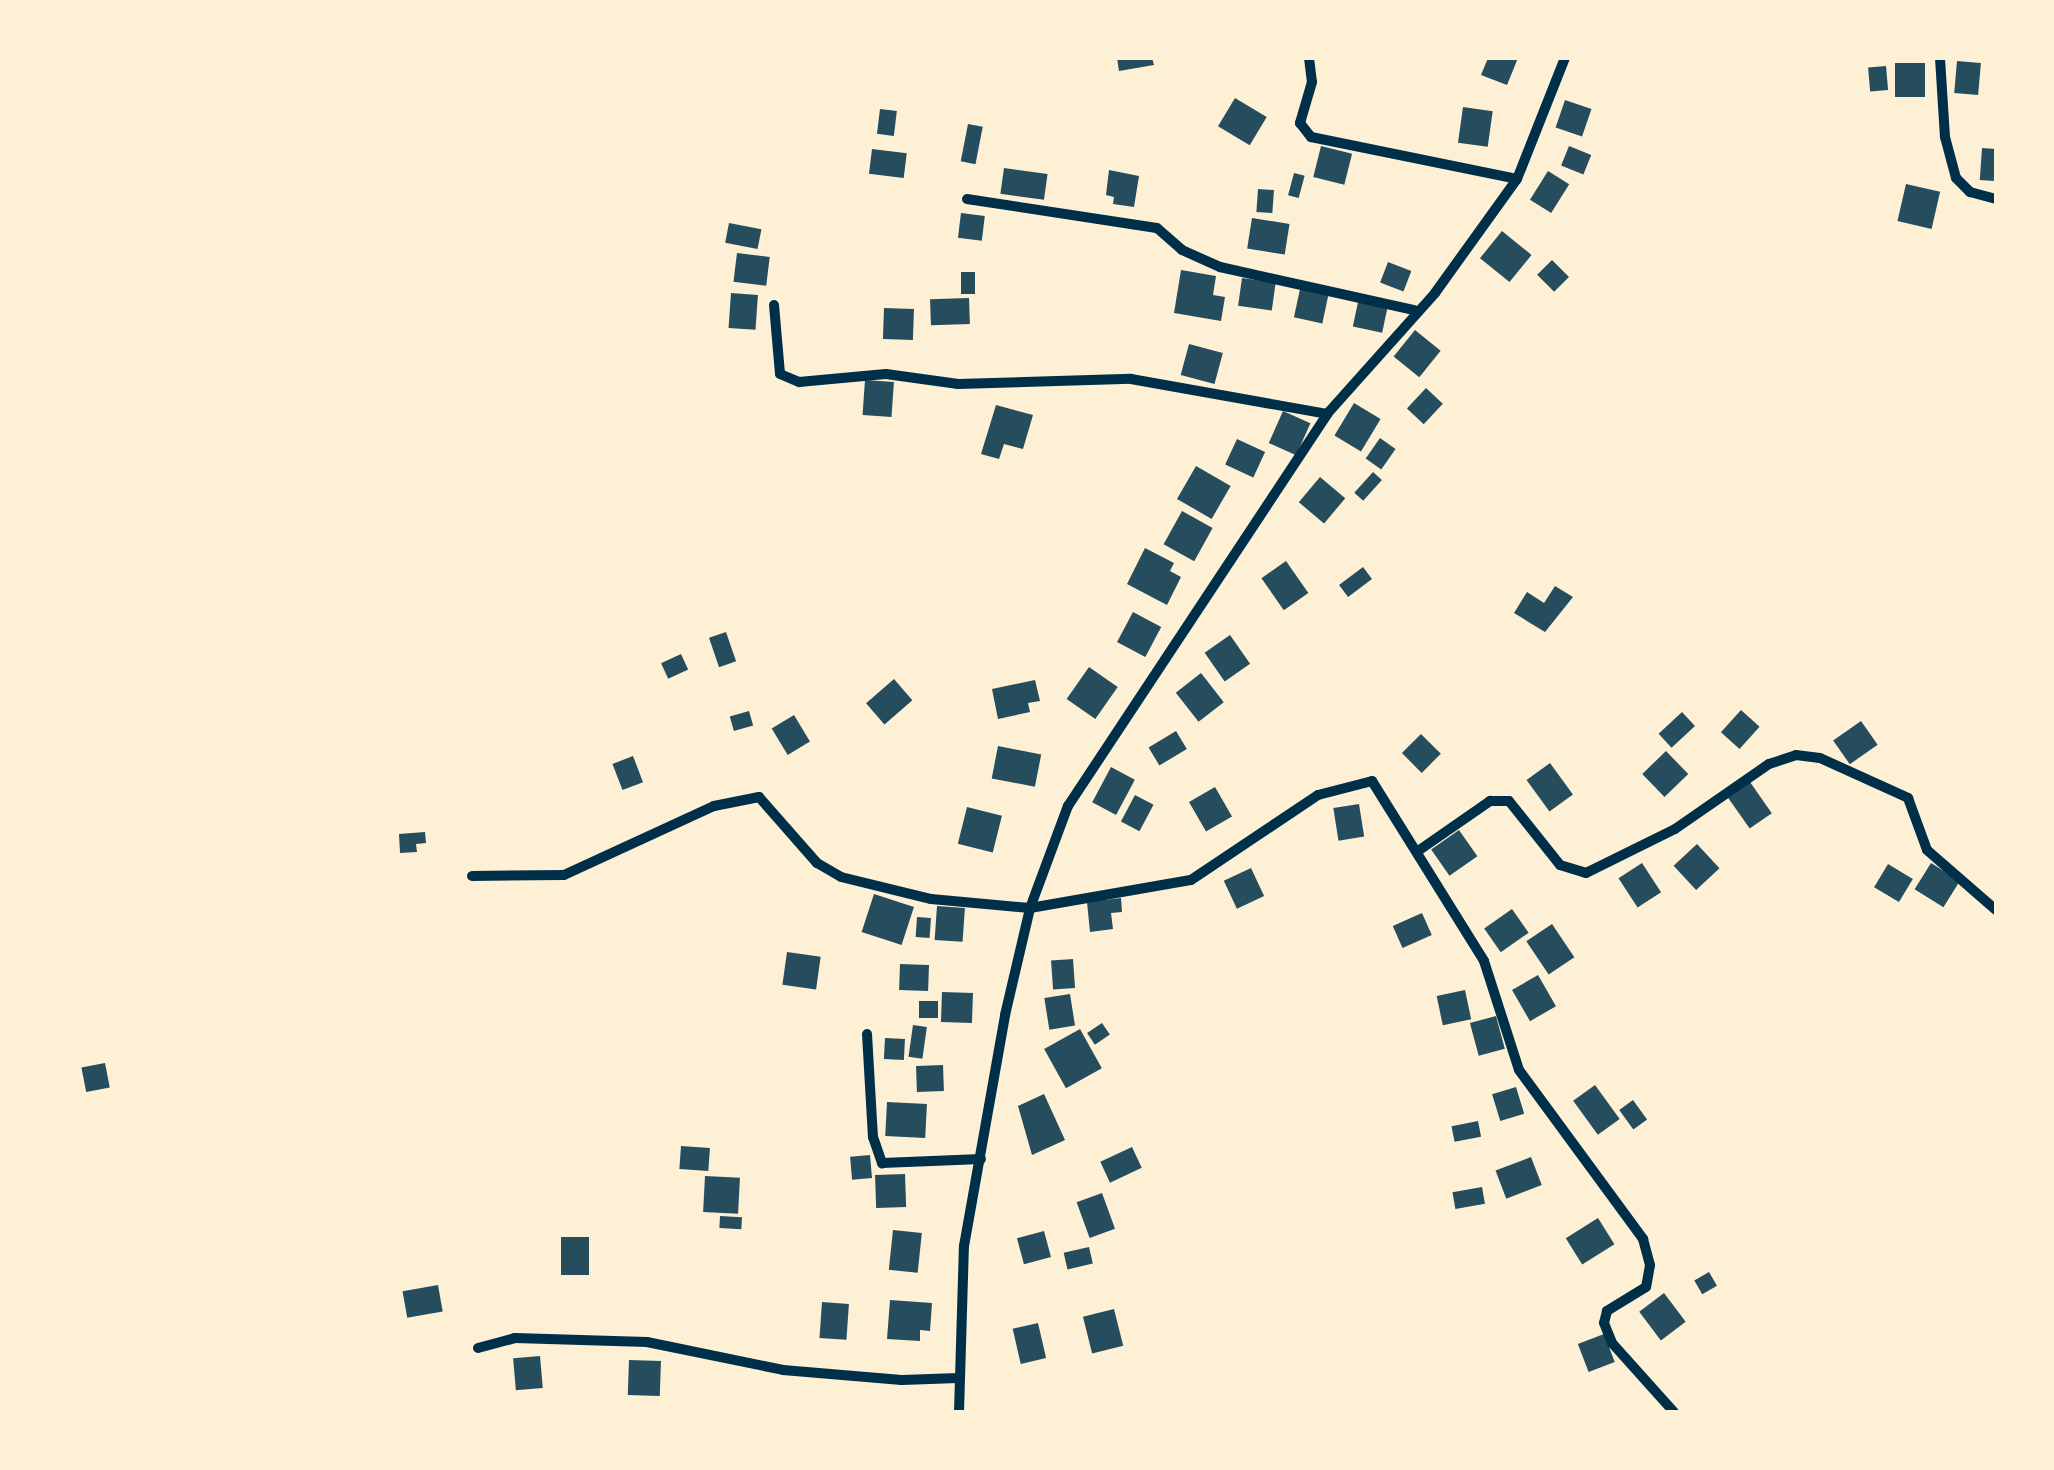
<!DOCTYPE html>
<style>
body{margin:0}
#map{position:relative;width:2054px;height:1470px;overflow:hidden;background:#fdf0d5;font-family:"Nunito Sans",sans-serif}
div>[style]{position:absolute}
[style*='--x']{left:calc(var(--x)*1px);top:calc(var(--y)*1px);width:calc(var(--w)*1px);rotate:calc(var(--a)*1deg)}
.building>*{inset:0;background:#264d5e;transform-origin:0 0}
.minor>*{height:10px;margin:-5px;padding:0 5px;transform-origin:5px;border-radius:5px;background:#003049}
span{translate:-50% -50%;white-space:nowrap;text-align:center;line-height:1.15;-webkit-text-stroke:8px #fdf0d5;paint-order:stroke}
.frame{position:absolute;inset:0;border:60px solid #fdf0d5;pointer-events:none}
</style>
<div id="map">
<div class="building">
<i style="clip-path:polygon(1117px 58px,1152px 58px,1154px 65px,1119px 71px)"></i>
<i style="clip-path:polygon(1488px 58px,1518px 58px,1507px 85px,1481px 75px)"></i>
<i style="left:1957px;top:61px;width:24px;height:32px;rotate:5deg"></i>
<i style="left:1895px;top:63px;width:30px;height:34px"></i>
<i style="left:1886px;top:66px;width:24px;height:18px;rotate:85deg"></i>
<i style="left:1235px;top:98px;width:37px;height:33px;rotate:31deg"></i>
<i style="left:1565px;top:100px;width:28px;height:29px;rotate:19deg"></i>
<i style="left:1463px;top:107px;width:30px;height:36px;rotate:8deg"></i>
<i style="left:880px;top:109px;width:17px;height:25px;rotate:7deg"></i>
<i style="left:968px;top:124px;width:15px;height:38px;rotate:11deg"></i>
<i style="left:1321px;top:146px;width:32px;height:32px;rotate:14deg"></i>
<i style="left:1569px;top:146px;width:24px;height:21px;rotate:22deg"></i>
<i style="left:1982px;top:148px;width:14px;height:32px;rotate:4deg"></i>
<i style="left:872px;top:149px;width:35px;height:25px;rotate:7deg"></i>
<i style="left:1004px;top:168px;width:44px;height:26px;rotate:8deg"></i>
<i style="clip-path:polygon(1109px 170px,1139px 176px,1134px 207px,1113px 204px,1114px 197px,1106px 195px)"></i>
<i style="left:1548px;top:171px;width:25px;height:34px;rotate:32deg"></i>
<i style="left:1294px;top:173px;width:11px;height:23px;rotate:15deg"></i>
<i style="left:1906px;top:184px;width:35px;height:38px;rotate:13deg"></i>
<i style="left:1258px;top:189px;width:16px;height:23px;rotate:4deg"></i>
<i style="left:961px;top:213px;width:24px;height:25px;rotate:7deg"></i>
<i style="left:1252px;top:218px;width:38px;height:31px;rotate:9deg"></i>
<i style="left:729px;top:223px;width:33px;height:20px;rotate:11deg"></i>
<i style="left:1502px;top:231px;width:38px;height:35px;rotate:39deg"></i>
<i style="left:737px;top:253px;width:33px;height:29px;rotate:7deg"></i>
<i style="left:1552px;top:260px;width:24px;height:21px;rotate:45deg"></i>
<i style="left:1388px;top:262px;width:25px;height:22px;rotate:21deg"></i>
<i style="clip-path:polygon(1181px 270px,1216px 276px,1213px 295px,1225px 297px,1221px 321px,1174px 313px)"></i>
<i style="left:961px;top:272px;width:14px;height:22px"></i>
<i style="left:1242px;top:278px;width:34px;height:28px;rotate:8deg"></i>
<i style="left:1300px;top:289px;width:29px;height:29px;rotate:12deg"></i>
<i style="left:731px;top:293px;width:27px;height:35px;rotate:4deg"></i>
<i style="left:969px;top:298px;width:26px;height:39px;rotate:88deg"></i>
<i style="left:1358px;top:302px;width:30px;height:25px;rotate:12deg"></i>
<i style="left:884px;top:308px;width:30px;height:31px;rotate:2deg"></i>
<i style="left:1415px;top:330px;width:33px;height:34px;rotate:39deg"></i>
<i style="left:1189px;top:344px;width:35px;height:32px;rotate:15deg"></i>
<i style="left:865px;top:380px;width:29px;height:35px;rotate:4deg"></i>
<i style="left:1426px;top:388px;width:23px;height:28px;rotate:43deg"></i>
<i style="left:1354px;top:403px;width:31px;height:38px;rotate:31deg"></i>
<i style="clip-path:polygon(996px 405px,1033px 415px,1023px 449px,1004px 444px,999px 459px,981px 454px)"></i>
<i style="left:1283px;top:411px;width:30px;height:35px;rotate:24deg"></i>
<i style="left:1380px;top:438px;width:19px;height:25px;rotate:35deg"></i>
<i style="left:1237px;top:439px;width:31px;height:28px;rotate:25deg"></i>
<i style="left:1196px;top:466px;width:40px;height:38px;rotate:30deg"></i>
<i style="left:1373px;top:472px;width:12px;height:28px;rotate:42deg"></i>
<i style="left:1320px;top:477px;width:33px;height:33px;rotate:40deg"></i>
<i style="left:1182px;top:511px;width:35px;height:38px;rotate:29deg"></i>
<i style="clip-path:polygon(1145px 548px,1174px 563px,1170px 571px,1181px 577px,1167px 605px,1127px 584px)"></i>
<i style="left:1286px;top:561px;width:39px;height:30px;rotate:55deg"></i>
<i style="left:1363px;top:567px;width:15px;height:30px;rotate:53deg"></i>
<i style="clip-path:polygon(1555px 586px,1573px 597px,1545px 632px,1514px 613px,1527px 592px,1544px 603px)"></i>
<i style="left:1133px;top:612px;width:32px;height:34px;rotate:28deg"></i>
<i style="left:726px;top:632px;width:31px;height:18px;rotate:71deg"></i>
<i style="left:1230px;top:635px;width:35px;height:31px;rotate:55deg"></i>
<i style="left:681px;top:654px;width:17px;height:22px;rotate:65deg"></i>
<i style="left:1089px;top:667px;width:35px;height:39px;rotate:35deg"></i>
<i style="left:1201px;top:673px;width:37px;height:32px;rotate:52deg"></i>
<i style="left:894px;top:679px;width:28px;height:37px;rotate:49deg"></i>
<i style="clip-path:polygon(1035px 680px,1040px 701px,1028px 703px,1030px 712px,998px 719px,992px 689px)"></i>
<i style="left:1741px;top:710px;width:25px;height:30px;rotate:42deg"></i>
<i style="left:749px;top:711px;width:15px;height:20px;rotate:74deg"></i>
<i style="left:1682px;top:712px;width:19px;height:32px;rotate:47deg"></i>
<i style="left:794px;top:715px;width:31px;height:26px;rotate:59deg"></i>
<i style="left:1861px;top:721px;width:29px;height:34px;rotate:55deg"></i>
<i style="left:1176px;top:731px;width:21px;height:32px;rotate:59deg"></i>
<i style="left:1421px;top:734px;width:28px;height:27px;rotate:45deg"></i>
<i style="left:998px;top:746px;width:44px;height:33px;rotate:11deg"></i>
<i style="left:1666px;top:751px;width:32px;height:33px;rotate:46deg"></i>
<i style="left:633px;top:756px;width:28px;height:22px;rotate:69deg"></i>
<i style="left:1550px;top:763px;width:39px;height:29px;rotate:54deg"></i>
<i style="left:1111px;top:767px;width:27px;height:40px;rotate:28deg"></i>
<i style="left:1750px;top:782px;width:38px;height:27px;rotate:55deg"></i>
<i style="left:1215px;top:787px;width:34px;height:30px;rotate:60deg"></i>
<i style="left:1135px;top:795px;width:21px;height:30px;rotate:28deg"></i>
<i style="left:1359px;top:804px;width:33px;height:26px;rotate:81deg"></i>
<i style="left:967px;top:807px;width:36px;height:38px;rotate:14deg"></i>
<i style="left:1459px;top:830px;width:32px;height:34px;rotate:55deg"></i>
<i style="clip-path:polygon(425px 832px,426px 843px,416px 844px,417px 852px,400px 853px,399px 834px)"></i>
<i style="left:1697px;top:844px;width:33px;height:32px;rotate:47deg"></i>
<i style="left:1642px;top:863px;width:35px;height:28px;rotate:57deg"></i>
<i style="left:1931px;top:863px;width:34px;height:31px;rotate:32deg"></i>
<i style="left:1888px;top:864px;width:29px;height:27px;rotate:31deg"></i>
<i style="left:1251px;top:868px;width:31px;height:30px;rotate:65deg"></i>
<i style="left:874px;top:894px;width:42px;height:40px;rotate:18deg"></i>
<i style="clip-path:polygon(1121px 898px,1122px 912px,1111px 913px,1113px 929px,1090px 932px,1087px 902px)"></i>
<i style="left:937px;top:906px;width:28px;height:34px;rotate:4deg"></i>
<i style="left:1512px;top:909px;width:29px;height:34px;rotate:55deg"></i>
<i style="left:1422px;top:913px;width:24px;height:32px;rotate:66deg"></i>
<i style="left:917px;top:917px;width:14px;height:20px;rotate:4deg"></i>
<i style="left:1552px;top:924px;width:40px;height:31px;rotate:56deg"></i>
<i style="left:787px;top:952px;width:34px;height:33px;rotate:8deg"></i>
<i style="left:1073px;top:959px;width:29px;height:22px;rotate:86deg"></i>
<i style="left:900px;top:964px;width:29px;height:26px;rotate:2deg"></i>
<i style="left:1538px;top:975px;width:36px;height:30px;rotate:60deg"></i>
<i style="left:1465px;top:990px;width:30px;height:29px;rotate:78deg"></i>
<i style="left:942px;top:992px;width:31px;height:30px;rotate:2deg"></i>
<i style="left:1070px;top:994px;width:32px;height:26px;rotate:81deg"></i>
<i style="left:919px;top:1001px;width:19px;height:17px"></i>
<i style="left:1496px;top:1016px;width:34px;height:27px;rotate:75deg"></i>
<i style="left:1102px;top:1023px;width:14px;height:18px;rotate:56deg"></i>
<i style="left:913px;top:1025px;width:14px;height:32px;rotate:8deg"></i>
<i style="left:1080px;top:1029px;width:45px;height:41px;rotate:61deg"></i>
<i style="left:885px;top:1038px;width:20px;height:21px;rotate:3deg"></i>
<i style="left:105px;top:1063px;width:25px;height:24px;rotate:79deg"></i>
<i style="left:943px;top:1065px;width:26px;height:27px;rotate:88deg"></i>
<i style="left:1595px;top:1085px;width:42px;height:27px;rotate:54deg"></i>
<i style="left:1516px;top:1087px;width:28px;height:25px;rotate:73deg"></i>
<i style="clip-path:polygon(1044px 1094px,1065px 1140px,1032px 1155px,1018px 1106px)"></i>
<i style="left:1633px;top:1100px;width:24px;height:17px;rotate:54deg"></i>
<i style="left:887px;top:1102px;width:40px;height:34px;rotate:3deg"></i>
<i style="left:1478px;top:1121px;width:16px;height:27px;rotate:79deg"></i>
<i style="left:681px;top:1146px;width:29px;height:23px;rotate:4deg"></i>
<i style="left:1132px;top:1147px;width:23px;height:35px;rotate:65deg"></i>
<i style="left:870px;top:1155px;width:23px;height:20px;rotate:85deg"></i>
<i style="left:1531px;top:1157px;width:30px;height:38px;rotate:69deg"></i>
<i style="left:905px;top:1174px;width:33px;height:30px;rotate:88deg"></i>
<i style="left:705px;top:1176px;width:35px;height:36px;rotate:3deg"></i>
<i style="left:1482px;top:1187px;width:17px;height:30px;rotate:80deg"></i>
<i style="left:1102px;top:1193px;width:38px;height:27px;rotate:70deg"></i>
<i style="left:720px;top:1216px;width:22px;height:12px;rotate:3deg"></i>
<i style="left:1598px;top:1218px;width:31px;height:38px;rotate:58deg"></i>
<i style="left:893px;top:1230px;width:29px;height:40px;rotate:6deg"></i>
<i style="left:1044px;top:1231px;width:27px;height:28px;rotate:75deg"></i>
<i style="left:589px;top:1237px;width:38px;height:28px;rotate:90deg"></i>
<i style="left:1089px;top:1247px;width:17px;height:26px;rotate:77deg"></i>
<i style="left:1709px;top:1272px;width:16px;height:17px;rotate:60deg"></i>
<i style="left:438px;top:1285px;width:27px;height:36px;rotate:80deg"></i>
<i style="left:1664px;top:1293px;width:36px;height:31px;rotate:53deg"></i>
<i style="clip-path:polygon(890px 1300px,932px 1303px,930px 1331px,920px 1330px,920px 1341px,887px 1339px)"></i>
<i style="left:822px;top:1302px;width:27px;height:36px;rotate:4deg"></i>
<i style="left:1114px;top:1309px;width:38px;height:32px;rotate:76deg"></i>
<i style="left:1038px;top:1323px;width:36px;height:26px;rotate:77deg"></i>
<i style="left:1604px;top:1334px;width:30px;height:28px;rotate:69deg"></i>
<i style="left:540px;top:1356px;width:32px;height:27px;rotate:85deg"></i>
<i style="left:629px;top:1360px;width:32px;height:35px;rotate:2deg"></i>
</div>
<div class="minor">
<i style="--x:1309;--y:58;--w:24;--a:83"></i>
<i style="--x:1312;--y:82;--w:43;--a:106.3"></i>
<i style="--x:1300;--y:123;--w:18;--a:52"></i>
<i style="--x:1311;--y:137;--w:210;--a:11.5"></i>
<i style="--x:1940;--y:58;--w:79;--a:86.4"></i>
<i style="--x:1945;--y:137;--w:42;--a:75"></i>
<i style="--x:1956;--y:178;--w:20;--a:45"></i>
<i style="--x:1970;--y:192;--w:27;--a:15"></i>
<i style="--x:967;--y:199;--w:192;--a:8.7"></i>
<i style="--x:1157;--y:228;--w:33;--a:41"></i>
<i style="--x:1182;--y:250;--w:42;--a:24.1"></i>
<i style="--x:1220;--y:267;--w:199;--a:12.5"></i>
<i style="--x:774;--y:305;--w:69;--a:85"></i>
<i style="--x:780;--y:374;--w:21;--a:23"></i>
<i style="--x:799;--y:382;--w:87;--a:-5.3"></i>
<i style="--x:886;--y:374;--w:73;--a:7.9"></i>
<i style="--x:958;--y:384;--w:173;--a:-1.7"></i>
<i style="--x:1131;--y:379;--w:199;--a:10.1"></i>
<i style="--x:1418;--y:851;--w:88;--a:-34.8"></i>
<i style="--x:1490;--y:801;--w:19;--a:0"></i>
<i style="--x:1509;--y:801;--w:82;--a:51.4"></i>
<i style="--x:1560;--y:865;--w:27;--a:17"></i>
<i style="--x:1586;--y:873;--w:99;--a:-26.3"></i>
<i style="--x:1675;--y:829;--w:114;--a:-34.7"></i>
<i style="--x:1769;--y:764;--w:28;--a:-18"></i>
<i style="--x:1796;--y:755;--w:24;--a:7"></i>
<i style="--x:1820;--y:758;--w:97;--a:24.4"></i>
<i style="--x:1908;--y:798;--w:55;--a:69.9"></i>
<i style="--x:1927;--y:850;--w:91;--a:41"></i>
<i style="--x:472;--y:876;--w:92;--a:-0.6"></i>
<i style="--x:564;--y:875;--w:165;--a:-24.7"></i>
<i style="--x:714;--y:806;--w:46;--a:-11.3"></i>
<i style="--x:759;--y:797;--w:88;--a:48.7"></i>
<i style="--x:817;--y:863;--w:28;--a:30"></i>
<i style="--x:841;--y:877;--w:93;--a:13.7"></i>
<i style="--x:931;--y:899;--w:99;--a:5.2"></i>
<i style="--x:1030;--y:908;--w:163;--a:-9.9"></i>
<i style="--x:1191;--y:880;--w:153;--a:-33.8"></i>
<i style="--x:1318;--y:795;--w:56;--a:-14.5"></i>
<i style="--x:1372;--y:781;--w:212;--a:58.1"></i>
<i style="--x:1484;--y:961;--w:114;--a:72.2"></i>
<i style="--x:1519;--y:1070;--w:210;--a:53.7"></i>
<i style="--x:1643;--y:1239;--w:27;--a:75"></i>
<i style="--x:1650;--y:1265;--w:22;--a:100"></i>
<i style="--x:1646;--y:1287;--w:46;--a:148.4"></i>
<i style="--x:1607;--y:1311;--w:12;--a:104"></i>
<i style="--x:1604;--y:1323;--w:22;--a:68"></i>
<i style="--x:1612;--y:1343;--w:93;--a:48.1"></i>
<i style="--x:867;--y:1034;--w:103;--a:86.7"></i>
<i style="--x:873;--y:1137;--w:28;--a:71"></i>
<i style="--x:882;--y:1163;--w:99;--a:-2.3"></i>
<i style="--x:478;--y:1348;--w:38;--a:-15"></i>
<i style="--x:515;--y:1338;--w:132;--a:1.7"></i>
<i style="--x:647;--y:1342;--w:139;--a:11.6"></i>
<i style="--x:783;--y:1370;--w:119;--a:4.8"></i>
<i style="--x:902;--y:1380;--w:56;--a:-2"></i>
<i style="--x:959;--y:1412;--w:166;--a:-88.3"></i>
<i style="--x:964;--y:1246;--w:235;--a:-79.9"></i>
<i style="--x:1005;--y:1015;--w:110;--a:-76.8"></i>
<i style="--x:1030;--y:908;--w:109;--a:-69.6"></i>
<i style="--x:1068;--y:806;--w:470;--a:-56.5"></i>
<i style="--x:1327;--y:414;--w:162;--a:-48.2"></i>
<i style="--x:1435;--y:293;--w:140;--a:-54.3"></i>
<i style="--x:1517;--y:179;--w:130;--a:-68.4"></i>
</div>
<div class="frame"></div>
</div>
